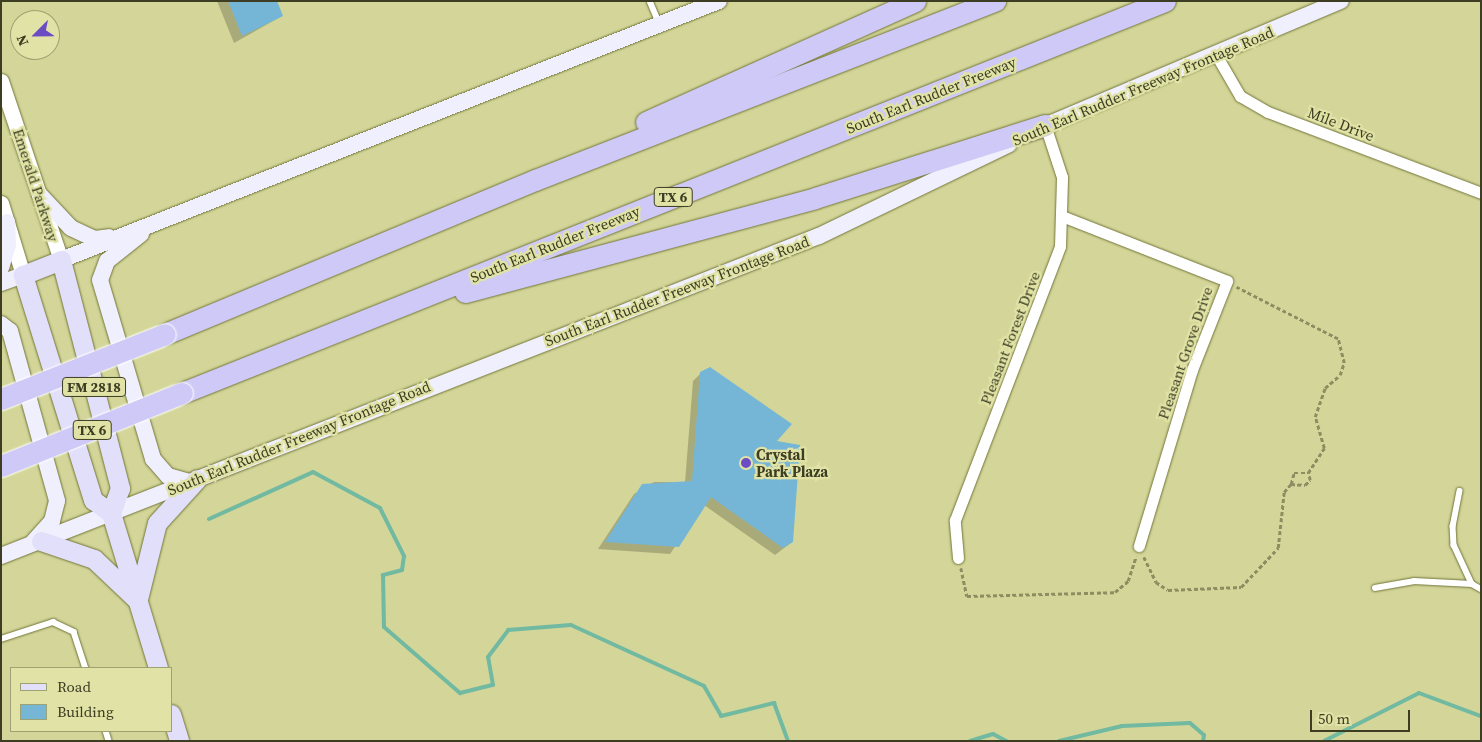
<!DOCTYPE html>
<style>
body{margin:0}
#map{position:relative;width:1482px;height:742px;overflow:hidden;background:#d3d698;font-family:"Source Serif 4",serif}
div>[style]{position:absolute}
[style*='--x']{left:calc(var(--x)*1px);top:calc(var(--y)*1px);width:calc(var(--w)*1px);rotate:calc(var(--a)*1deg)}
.shadow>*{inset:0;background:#0003}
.stream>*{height:4px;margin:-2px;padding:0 2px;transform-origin:2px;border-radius:2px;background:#71b9a1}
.building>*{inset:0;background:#75b6d6}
.path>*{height:2.5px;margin-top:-1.25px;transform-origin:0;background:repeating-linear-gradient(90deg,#8c8e61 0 4px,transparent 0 6.5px)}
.roads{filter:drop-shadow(0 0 1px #73753a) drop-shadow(0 0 1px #73753a)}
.service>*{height:5.5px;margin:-2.75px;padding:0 2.75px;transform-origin:2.75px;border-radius:2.75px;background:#fff}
.minor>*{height:11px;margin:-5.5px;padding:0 5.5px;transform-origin:5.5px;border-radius:5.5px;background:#fff}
.tertiary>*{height:15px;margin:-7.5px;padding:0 7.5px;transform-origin:7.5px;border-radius:7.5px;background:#fff}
.secondary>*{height:16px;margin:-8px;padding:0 8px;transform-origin:8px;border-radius:8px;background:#f0effd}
.primary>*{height:19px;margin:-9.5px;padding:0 9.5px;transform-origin:9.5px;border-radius:9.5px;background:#e2dffa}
.motorway>*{height:21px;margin:-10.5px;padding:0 10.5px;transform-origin:10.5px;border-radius:10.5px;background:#cec9f7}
.bridges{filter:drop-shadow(0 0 1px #fff) drop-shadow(0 0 1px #fff)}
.motorway-bridge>*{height:21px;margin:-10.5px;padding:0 10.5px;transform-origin:10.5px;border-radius:10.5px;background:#cec9f7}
.dots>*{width:14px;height:14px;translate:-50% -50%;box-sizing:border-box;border:2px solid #e0e3a5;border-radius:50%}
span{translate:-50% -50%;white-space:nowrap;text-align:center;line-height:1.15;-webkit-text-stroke:4.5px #e0e3a5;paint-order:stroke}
.shield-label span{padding:1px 4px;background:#e0e3a5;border:1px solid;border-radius:4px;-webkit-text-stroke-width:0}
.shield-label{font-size:14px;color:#3c3d23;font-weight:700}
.street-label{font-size:15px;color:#3c3d23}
.poi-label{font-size:15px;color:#3c3d23;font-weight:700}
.left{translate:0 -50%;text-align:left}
.frame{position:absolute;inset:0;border:2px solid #3c3d23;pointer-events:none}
.legend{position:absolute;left:10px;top:667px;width:162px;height:65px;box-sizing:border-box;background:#e0e3a5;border:1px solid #9ea171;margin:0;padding:6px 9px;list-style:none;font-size:15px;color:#3c3d23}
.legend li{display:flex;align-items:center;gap:10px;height:25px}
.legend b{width:25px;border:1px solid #9ea171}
.north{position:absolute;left:10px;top:10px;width:50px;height:50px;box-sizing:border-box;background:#e0e3a5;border:1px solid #9ea171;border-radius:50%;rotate:247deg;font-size:14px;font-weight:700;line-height:20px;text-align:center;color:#3c3d23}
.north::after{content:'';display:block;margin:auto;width:18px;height:22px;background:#6b4cc5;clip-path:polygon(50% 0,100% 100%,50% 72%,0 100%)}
.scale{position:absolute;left:1310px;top:710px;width:100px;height:22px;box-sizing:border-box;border:2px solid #3c3d23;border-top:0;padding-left:6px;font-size:15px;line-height:18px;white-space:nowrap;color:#3c3d23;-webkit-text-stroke:4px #e0e3a5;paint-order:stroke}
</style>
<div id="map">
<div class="shadow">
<i style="clip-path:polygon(217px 1px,276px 1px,282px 16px,234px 43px)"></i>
<i style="clip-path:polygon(701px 373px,774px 442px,792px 542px,775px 555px,704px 505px,670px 554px,598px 549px,634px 494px,654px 482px,685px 482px,693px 381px)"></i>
</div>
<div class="stream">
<i style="--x:209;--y:519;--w:114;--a:-24.3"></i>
<i style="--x:313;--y:472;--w:76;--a:28.2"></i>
<i style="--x:380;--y:508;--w:54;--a:63.4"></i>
<i style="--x:404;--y:556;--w:14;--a:98"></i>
<i style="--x:402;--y:570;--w:20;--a:165"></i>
<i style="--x:383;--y:575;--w:52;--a:88.9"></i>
<i style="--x:384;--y:627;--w:101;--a:41"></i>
<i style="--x:460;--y:693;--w:34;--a:-14"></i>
<i style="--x:493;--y:685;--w:28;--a:-100"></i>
<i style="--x:488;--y:657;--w:34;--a:-53"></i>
<i style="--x:508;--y:630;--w:63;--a:-4.5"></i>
<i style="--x:571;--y:625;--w:146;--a:24.6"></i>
<i style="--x:704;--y:686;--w:34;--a:60"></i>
<i style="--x:721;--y:716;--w:55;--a:-13.8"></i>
<i style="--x:774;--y:703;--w:40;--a:69.8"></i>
<i style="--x:970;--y:741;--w:24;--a:-17"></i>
<i style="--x:993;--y:734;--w:15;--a:28"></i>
<i style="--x:1059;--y:741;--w:65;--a:-13.4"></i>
<i style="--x:1122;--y:726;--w:68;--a:-2.5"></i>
<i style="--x:1190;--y:723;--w:18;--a:41"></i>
<i style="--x:1204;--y:735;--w:6;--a:99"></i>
<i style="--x:1324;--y:741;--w:106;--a:-26.8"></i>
<i style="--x:1419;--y:693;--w:66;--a:20.4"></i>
</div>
<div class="building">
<i style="clip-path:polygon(228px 1px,277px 1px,283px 16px,242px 36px)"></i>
<i style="clip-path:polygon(710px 367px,792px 424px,777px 441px,800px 445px,793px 542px,783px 548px,711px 497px,679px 547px,605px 542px,642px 484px,692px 481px,700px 372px)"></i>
</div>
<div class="path">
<i style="--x:1291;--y:484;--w:11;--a:-75"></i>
<i style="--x:1294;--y:473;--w:14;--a:0"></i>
<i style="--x:1144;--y:557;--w:28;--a:64"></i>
<i style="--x:1156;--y:582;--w:14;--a:34"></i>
<i style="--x:1168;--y:590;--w:73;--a:-2.4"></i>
<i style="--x:1241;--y:587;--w:54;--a:-46.5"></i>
<i style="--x:1278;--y:548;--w:56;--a:-83.9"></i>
<i style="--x:1284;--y:492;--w:11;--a:-49"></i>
<i style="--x:1291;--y:484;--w:14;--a:4"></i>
<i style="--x:1305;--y:485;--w:7;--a:-45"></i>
<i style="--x:1310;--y:480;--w:7;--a:-106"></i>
<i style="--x:1308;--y:473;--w:30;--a:-57"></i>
<i style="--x:1324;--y:448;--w:32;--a:-106"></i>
<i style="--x:1315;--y:417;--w:31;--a:-71"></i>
<i style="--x:1325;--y:388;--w:20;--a:-41"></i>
<i style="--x:1340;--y:375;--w:13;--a:-72"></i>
<i style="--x:1344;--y:363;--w:25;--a:-104"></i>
<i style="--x:1338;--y:339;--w:114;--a:-153"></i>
<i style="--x:961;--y:568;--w:29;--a:78"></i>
<i style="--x:967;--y:596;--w:148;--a:-1.5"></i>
<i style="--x:1115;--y:592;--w:17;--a:-40"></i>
<i style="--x:1128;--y:581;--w:26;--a:-72"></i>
</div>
<div class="roads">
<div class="service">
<i style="--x:650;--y:1;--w:23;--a:67"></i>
<i style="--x:1460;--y:491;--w:36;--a:101"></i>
<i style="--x:1453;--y:526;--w:19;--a:87"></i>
<i style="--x:1454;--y:545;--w:43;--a:65.2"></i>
<i style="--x:1375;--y:588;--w:40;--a:-10"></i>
<i style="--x:1414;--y:581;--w:58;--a:3"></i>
<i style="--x:1472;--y:584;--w:10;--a:29"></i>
<i style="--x:1;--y:639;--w:55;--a:-18.1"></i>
<i style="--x:53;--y:622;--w:23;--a:25"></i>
<i style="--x:74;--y:632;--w:38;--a:72"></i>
<i style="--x:106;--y:731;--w:10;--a:73"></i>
</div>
<div class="minor">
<i style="--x:1215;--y:53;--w:50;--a:59.8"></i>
<i style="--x:1240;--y:96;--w:32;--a:30"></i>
<i style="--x:1268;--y:112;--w:228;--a:20.8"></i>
<i style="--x:1064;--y:217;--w:175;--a:21.4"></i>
<i style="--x:1227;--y:281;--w:96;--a:111.5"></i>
<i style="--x:1192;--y:370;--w:184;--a:106.8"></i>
<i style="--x:958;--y:558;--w:38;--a:-95"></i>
<i style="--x:955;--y:520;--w:293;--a:-69"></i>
<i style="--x:1060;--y:246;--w:69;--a:-88.3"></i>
<i style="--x:1062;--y:177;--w:55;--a:-108.1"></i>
</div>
<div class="tertiary">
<i style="--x:1;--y:81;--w:189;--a:71.5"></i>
<i style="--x:1;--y:203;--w:75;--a:73"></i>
</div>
<div class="secondary">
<i style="--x:1035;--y:130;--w:332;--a:-22.9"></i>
<i style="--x:40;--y:195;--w:45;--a:46.8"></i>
<i style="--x:71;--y:228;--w:26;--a:25"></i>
<i style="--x:95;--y:239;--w:14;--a:-8"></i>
<i style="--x:141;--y:234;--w:43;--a:141.5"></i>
<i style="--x:107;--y:261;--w:20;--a:110"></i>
<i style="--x:100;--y:280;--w:187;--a:73.5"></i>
<i style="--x:153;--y:459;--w:23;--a:49"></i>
<i style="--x:168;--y:476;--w:22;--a:16"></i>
<i style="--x:61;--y:260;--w:707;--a:-21.49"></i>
<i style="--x:1;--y:268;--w:24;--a:-73"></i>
<i style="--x:8;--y:245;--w:23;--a:-92"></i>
<i style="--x:1;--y:283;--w:23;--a:-20"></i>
<i style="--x:1;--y:324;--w:11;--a:38"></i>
<i style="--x:10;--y:331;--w:176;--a:74.5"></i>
<i style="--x:57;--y:501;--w:21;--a:104"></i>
<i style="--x:52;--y:521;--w:28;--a:132"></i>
<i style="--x:1;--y:556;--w:878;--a:-21.37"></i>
<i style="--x:819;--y:236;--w:211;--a:-25.8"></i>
</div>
<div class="primary">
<i style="--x:111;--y:513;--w:22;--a:-144"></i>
<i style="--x:93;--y:500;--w:236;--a:-107.3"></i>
<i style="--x:23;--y:275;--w:41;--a:-21.5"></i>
<i style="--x:61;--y:260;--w:236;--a:75.5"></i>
<i style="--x:120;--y:488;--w:27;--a:110"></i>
<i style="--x:111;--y:513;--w:162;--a:73.1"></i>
<i style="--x:41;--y:541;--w:56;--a:18.8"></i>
<i style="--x:94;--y:559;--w:59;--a:43.6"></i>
<i style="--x:138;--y:599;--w:78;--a:-76"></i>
<i style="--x:157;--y:523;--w:59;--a:-47.7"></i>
<i style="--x:171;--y:714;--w:28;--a:73"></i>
</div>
<div class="motorway">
<i style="--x:646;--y:122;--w:295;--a:-24.2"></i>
<i style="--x:465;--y:292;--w:362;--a:-15"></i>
<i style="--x:815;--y:198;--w:241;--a:-17.6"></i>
<i style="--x:165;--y:334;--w:401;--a:-22.6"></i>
<i style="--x:535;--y:180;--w:494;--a:-21.3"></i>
<i style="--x:182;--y:393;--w:1058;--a:-21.74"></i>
</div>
</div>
<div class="bridges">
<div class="motorway-bridge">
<i style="--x:1;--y:399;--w:176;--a:-21.6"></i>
<i style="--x:1;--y:466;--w:195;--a:-22"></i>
</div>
</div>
<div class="dots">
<i style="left:746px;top:463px;background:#6b4cc5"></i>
</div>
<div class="shield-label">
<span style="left:673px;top:197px">TX 6</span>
<span style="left:94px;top:387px">FM 2818</span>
<span style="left:92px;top:430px">TX 6</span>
</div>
<div class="street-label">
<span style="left:1143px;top:86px;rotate:-23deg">South Earl Rudder Freeway Frontage Road</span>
<span style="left:931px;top:95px;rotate:-22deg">South Earl Rudder Freeway</span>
<span style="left:1341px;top:124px;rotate:21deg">Mile Drive</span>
<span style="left:36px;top:185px;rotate:72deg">Emerald Parkway</span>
<span style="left:555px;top:244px;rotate:-22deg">South Earl Rudder Freeway</span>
<span style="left:677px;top:291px;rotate:-21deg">South Earl Rudder Freeway Frontage Road</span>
<span style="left:1010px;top:338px;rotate:-69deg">Pleasant Forest Drive</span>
<span style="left:1185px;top:353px;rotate:-71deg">Pleasant Grove Drive</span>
<span style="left:299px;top:438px;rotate:-22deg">South Earl Rudder Freeway Frontage Road</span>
</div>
<div class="poi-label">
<span class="left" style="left:756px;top:463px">Crystal<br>Park Plaza</span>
</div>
<div class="frame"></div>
<ul class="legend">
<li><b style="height:6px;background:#e2dffa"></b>Road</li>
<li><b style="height:14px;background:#75b6d6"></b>Building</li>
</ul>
<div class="north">N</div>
<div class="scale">50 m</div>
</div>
